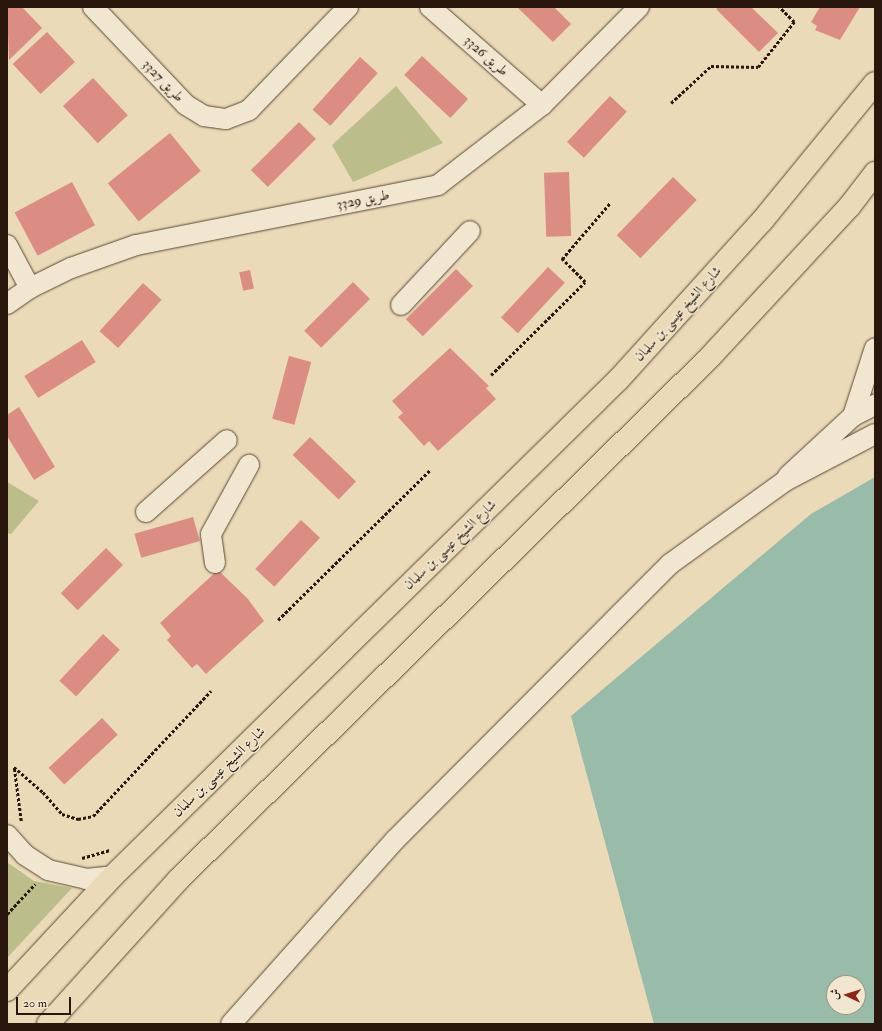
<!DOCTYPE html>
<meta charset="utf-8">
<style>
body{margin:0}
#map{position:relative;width:882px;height:1031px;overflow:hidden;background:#eadab7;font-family:"IM FELL Double Pica",Amiri,serif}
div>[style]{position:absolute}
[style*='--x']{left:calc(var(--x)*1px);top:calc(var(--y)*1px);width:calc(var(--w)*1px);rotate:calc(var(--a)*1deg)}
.green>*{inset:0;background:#bbbe8b}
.water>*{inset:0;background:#98bbaa}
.building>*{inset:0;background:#dc8d83;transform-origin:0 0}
.path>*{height:2.5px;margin-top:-1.25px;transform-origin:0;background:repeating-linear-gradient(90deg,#29160d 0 3px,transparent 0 5px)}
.roads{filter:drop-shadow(0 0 1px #594738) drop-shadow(0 0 1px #594738)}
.minor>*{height:20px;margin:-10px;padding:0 10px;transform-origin:10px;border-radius:10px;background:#f1e7d0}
.highway>*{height:22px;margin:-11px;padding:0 11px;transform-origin:11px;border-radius:11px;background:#eadab7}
span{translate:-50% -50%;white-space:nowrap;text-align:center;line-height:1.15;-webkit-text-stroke:3px #f1e7d0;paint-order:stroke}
.street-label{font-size:14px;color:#29160d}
.frame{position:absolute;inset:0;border:8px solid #29160d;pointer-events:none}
.north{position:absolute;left:826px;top:975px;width:40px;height:40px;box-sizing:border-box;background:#f1e7d0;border:1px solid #a19382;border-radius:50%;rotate:274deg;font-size:11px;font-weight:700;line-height:16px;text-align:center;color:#29160d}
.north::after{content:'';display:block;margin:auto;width:14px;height:18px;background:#8f2418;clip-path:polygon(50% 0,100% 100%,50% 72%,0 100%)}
.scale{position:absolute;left:16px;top:997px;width:55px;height:18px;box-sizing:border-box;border:2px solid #29160d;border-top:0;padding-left:5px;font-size:12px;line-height:14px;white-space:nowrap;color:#29160d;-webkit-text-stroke:3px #f1e7d0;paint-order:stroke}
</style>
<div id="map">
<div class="green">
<i style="clip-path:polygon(396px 86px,443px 143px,353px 182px,332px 145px)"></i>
<i style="clip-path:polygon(7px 482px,39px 501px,11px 534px,7px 533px)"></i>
<i style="clip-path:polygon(7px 862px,34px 881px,72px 888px,7px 958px)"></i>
</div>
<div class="water">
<i style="clip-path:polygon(evenodd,875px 477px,875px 1024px,654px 1024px,571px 716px,811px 514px,875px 477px,834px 983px,858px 983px,858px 1007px,834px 1007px,834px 983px)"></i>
</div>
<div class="building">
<i style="clip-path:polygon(7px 7px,22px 7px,42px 28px,9px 60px)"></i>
<i style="clip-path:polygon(517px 7px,554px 7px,571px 24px,553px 42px)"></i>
<i style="clip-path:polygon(719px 7px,751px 7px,778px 33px,759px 52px,716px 9px)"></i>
<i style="clip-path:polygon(820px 7px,860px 7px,840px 40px,815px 30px,817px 26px,811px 22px)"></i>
<i style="left:47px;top:32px;width:41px;height:47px;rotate:47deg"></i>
<i style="left:422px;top:56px;width:63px;height:26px;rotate:43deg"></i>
<i style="left:360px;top:57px;width:24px;height:71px;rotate:42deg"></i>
<i style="left:93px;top:78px;width:51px;height:41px;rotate:47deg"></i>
<i style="left:610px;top:96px;width:23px;height:63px;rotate:43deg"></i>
<i style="left:299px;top:122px;width:24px;height:68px;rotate:45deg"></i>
<i style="left:170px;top:133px;width:49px;height:80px;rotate:51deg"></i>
<i style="left:569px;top:172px;width:64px;height:25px;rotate:88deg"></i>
<i style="left:673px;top:177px;width:33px;height:81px;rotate:44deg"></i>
<i style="left:72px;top:182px;width:49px;height:65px;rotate:62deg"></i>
<i style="left:548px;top:267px;width:23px;height:69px;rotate:43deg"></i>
<i style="left:456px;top:269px;width:24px;height:71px;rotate:45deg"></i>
<i style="left:250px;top:270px;width:19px;height:11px;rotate:78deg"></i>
<i style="left:353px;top:282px;width:24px;height:69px;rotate:45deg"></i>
<i style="left:143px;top:283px;width:25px;height:65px;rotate:42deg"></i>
<i style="left:82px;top:340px;width:26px;height:68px;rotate:58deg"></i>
<i style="clip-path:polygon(450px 348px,489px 386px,486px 388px,496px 399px,438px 451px,429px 441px,424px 446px,398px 417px,403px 413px,392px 401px)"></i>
<i style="left:289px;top:356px;width:23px;height:65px;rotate:15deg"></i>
<i style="clip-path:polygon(19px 407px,55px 467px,34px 480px,7px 436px,7px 415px)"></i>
<i style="left:310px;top:437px;width:64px;height:25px;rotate:44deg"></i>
<i style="left:193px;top:517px;width:25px;height:61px;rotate:74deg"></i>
<i style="left:301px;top:520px;width:26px;height:67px;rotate:43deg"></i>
<i style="left:106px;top:548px;width:24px;height:64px;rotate:45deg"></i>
<i style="clip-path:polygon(218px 570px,248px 599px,264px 621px,206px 674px,197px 664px,192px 668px,167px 640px,171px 636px,160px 623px)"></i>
<i style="left:103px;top:634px;width:23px;height:64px;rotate:43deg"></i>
<i style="left:102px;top:718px;width:23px;height:73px;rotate:47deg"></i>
</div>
<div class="path">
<i style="--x:671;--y:103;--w:54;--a:-42.8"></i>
<i style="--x:711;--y:66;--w:47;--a:1.2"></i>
<i style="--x:758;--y:67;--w:58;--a:-51.3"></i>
<i style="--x:794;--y:22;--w:21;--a:-135"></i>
<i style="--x:491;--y:375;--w:132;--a:-44.7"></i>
<i style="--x:585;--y:282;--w:33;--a:-135"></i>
<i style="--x:562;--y:259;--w:74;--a:-49.4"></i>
<i style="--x:278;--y:620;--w:214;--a:-44.6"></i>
<i style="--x:21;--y:821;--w:54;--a:-97.4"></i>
<i style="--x:14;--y:767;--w:38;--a:41"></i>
<i style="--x:43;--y:792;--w:29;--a:49"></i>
<i style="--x:62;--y:814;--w:17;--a:17"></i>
<i style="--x:78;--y:819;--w:15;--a:-11"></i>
<i style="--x:93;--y:816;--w:172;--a:-46.7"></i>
<i style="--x:82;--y:858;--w:29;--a:-16"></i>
<i style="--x:7;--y:914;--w:41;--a:-47"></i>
</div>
<div class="roads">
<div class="minor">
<i style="--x:93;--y:7;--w:135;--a:46.5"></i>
<i style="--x:186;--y:105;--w:21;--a:31"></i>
<i style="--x:204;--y:116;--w:22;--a:8"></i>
<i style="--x:226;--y:119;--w:25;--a:-21"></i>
<i style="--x:249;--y:110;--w:143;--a:-46.1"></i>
<i style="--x:430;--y:7;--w:149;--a:41.2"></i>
<i style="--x:7;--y:245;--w:49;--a:61.9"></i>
<i style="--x:7;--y:304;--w:28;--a:-35"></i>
<i style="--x:30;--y:288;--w:46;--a:-26"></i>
<i style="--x:71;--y:268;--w:69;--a:-19.5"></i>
<i style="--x:136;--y:245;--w:308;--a:-11.2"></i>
<i style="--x:438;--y:185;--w:131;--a:-37.6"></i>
<i style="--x:542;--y:105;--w:138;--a:-45.3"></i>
<i style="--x:401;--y:305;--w:101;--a:-47"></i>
<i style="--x:853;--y:416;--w:71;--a:-72.1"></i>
<i style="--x:788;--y:476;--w:88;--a:-42.7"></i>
<i style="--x:853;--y:416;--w:25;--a:-27"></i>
<i style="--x:146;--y:512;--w:108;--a:-41.6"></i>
<i style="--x:215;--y:563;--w:29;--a:-98"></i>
<i style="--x:211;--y:534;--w:79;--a:-61.2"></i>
<i style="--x:7;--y:835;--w:27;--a:48"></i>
<i style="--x:25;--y:855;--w:27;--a:33"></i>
<i style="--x:48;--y:870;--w:39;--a:13"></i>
<i style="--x:86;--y:879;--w:27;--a:-6"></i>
<i style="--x:231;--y:1024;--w:246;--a:-48.3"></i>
<i style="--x:395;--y:840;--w:390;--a:-45.1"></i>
<i style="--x:670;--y:564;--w:142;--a:-35.8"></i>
<i style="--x:785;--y:481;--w:102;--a:-27.6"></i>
</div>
<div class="highway">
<i style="--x:7;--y:990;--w:156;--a:-47.1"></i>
<i style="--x:113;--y:876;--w:709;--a:-44.49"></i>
<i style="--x:619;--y:379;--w:213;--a:-47.9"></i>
<i style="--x:762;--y:221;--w:178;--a:-50.7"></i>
<i style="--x:48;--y:1024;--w:194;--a:-47.9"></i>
<i style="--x:178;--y:880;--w:746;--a:-44.51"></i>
<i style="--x:710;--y:357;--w:205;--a:-47.2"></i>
<i style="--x:849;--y:207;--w:43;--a:-52.6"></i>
</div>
</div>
<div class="street-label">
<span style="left:486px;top:56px;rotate:41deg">طريق 3326</span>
<span style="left:163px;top:81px;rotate:46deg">طريق 3327</span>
<span style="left:363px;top:200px;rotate:-11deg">طريق 3329</span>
<span style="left:678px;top:314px;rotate:-48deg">شارع الشيخ عيسى بن سلمان</span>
<span style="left:450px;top:545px;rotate:-44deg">شارع الشيخ عيسى بن سلمان</span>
<span style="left:219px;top:772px;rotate:-44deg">شارع الشيخ عيسى بن سلمان</span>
</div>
<div class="frame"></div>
<div class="north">ش</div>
<div class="scale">20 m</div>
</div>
